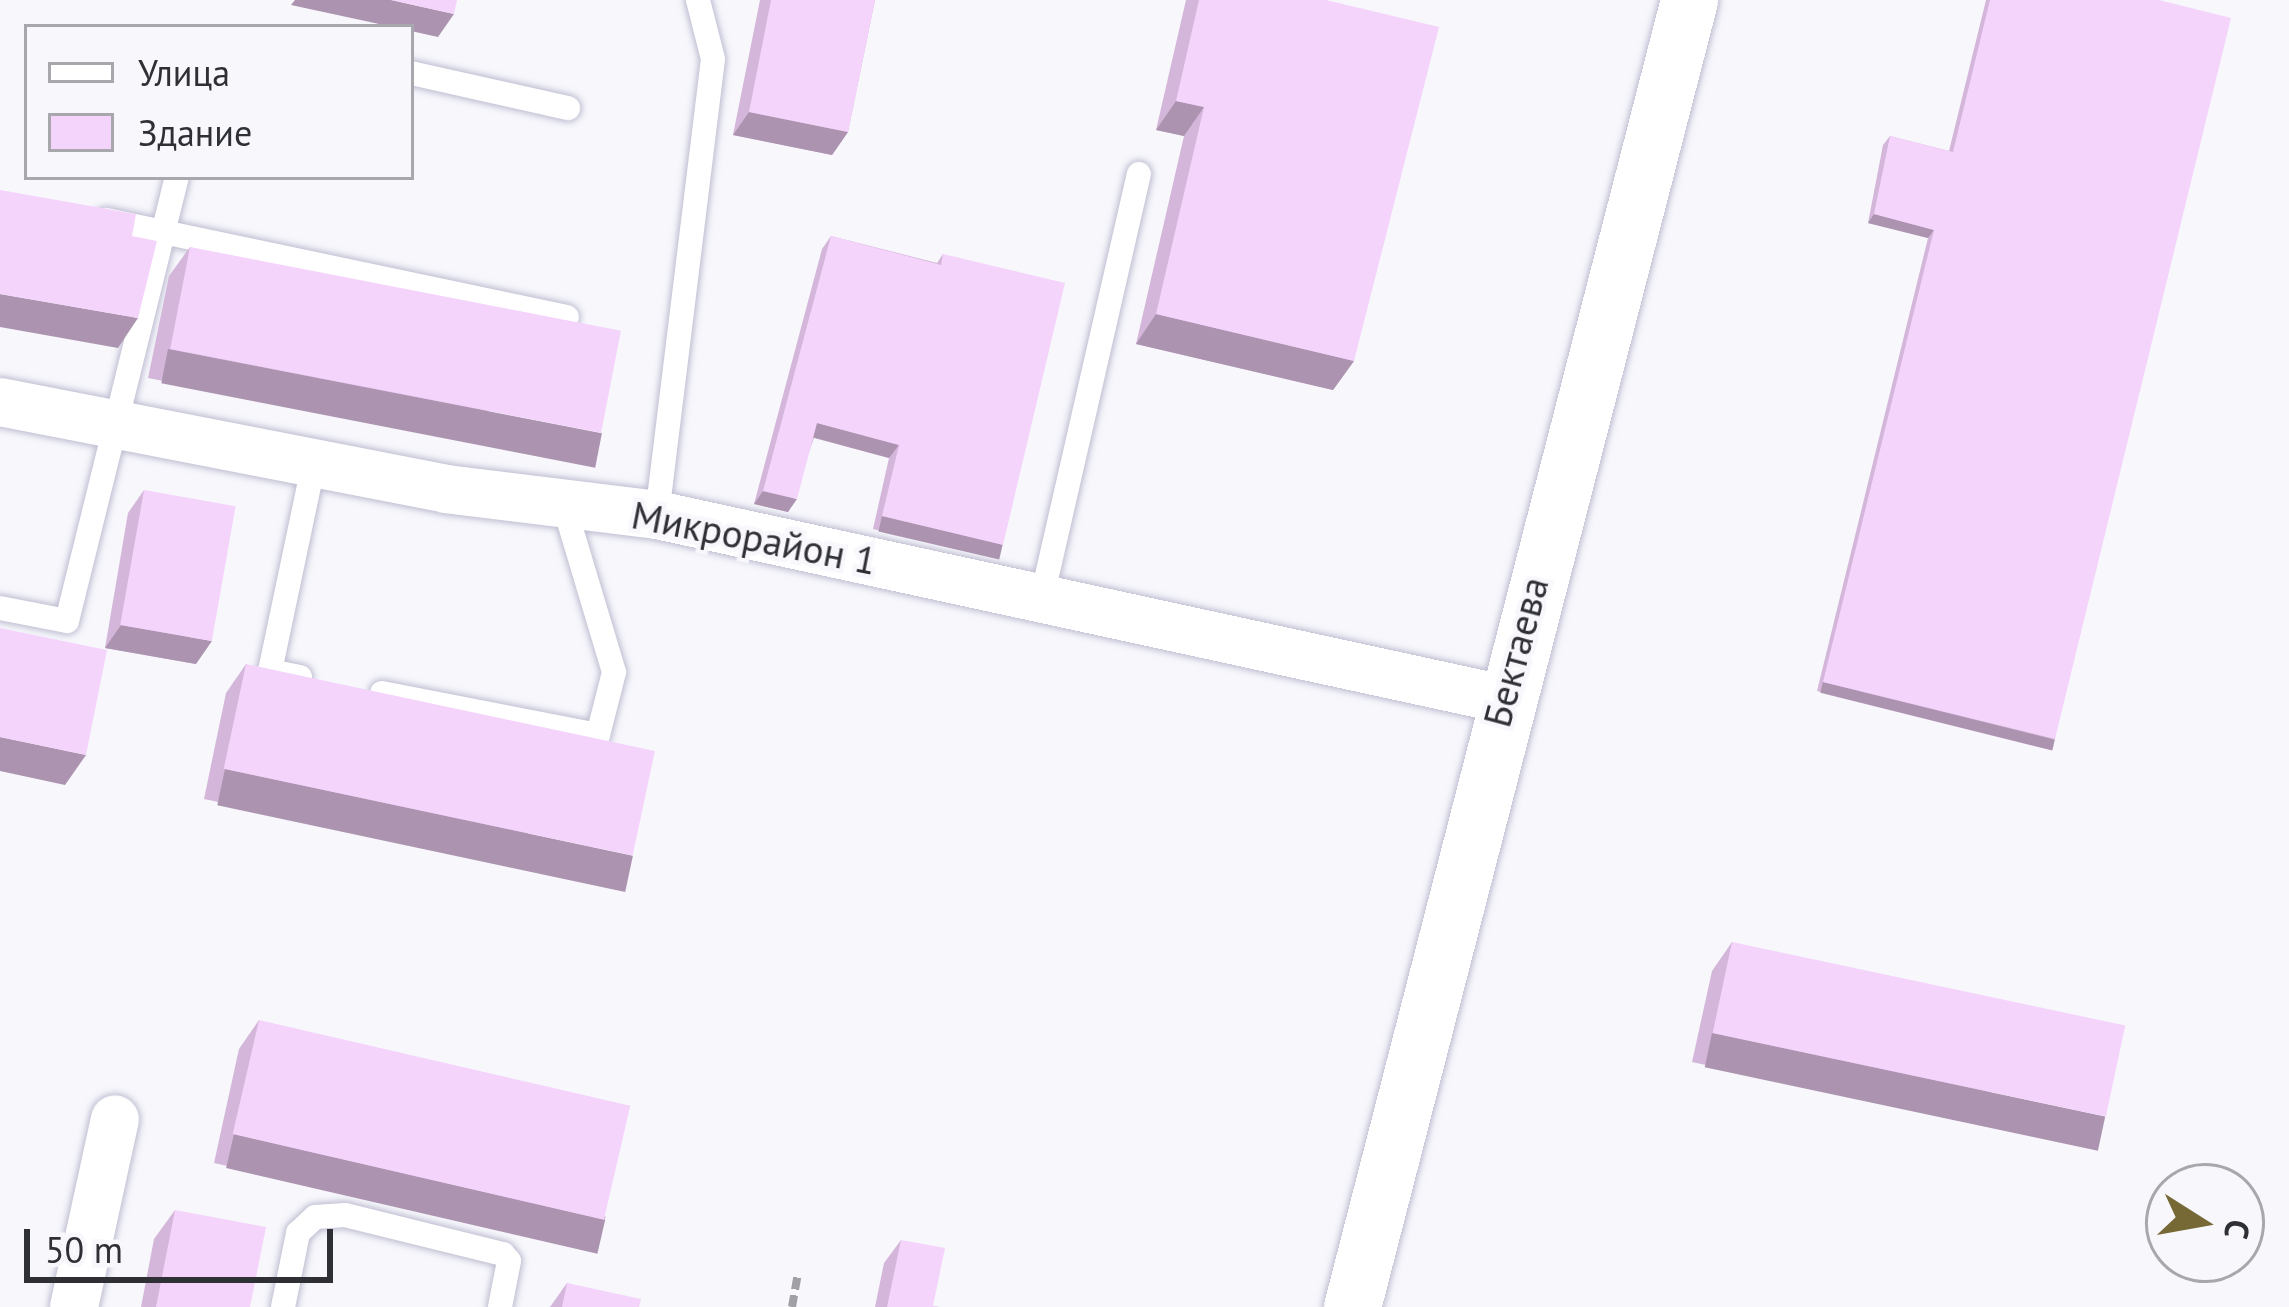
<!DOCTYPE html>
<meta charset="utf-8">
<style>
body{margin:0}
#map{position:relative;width:2289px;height:1307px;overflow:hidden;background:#f7f7fc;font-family:"PT Sans",sans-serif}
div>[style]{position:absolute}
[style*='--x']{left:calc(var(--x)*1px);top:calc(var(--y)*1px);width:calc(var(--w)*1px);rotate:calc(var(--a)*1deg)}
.path>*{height:8px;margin-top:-4px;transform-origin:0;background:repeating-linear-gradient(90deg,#a0a0a6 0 12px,transparent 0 18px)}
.roads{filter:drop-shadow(0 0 3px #bfbed2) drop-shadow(0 0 3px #bfbed2)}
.service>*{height:24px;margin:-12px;padding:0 12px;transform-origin:12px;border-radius:12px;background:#fff}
.minor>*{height:48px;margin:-24px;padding:0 24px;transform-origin:24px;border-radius:24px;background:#fff}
.tertiary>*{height:57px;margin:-28.5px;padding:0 28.5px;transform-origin:28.5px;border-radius:28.5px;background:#fff}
.wall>*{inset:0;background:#d3b6d9}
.shaded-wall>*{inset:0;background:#ac94b0;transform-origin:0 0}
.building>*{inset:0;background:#f5d4fc;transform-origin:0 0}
span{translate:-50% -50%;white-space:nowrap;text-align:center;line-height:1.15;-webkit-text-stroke:9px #f7f7fc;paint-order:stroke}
.street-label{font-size:39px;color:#2f2f36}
.legend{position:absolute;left:24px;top:24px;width:390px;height:156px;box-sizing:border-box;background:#f7f7fc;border:3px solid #a7a7ad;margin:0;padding:15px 21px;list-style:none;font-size:36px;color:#2f2f36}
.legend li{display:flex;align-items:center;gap:24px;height:60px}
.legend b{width:60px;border:3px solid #a7a7ad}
.north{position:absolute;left:2145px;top:1163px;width:120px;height:120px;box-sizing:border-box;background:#f7f7fc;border:3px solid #a7a7ad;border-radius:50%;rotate:101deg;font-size:33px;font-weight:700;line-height:48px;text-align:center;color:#2f2f36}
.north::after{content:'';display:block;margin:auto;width:42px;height:54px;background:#776936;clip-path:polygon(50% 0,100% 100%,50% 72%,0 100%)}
.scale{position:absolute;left:24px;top:1229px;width:309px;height:54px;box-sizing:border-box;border:6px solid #2f2f36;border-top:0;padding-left:15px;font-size:36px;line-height:42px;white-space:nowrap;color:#2f2f36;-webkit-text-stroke:9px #f7f7fc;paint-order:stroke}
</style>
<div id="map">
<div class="path">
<i style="--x:792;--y:1307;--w:34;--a:-80"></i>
</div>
<div class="roads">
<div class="service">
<i style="--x:411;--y:73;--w:161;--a:12.6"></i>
<i style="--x:106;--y:220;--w:471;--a:11.9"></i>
<i style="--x:657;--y:515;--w:459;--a:-83"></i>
<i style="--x:713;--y:59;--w:61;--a:-104.3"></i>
<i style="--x:1042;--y:597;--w:434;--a:-77.1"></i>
<i style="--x:0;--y:608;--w:68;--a:11"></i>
<i style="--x:67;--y:621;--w:457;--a:-76.1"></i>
<i style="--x:300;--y:677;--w:31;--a:-169"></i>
<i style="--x:270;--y:671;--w:213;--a:-78.1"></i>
<i style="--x:382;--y:693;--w:220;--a:11"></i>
<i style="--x:598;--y:735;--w:65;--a:-75.7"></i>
<i style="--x:614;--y:672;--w:170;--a:-106.7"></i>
<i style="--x:283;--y:1307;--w:76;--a:-78.5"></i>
<i style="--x:298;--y:1233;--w:23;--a:-43"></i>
<i style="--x:315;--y:1217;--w:30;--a:-4"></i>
<i style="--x:345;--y:1215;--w:163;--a:13.9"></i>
<i style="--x:503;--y:1254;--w:9;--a:49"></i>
<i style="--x:509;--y:1261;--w:47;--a:101.1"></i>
</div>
<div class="minor">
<i style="--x:0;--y:402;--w:454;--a:11"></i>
<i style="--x:446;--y:489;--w:213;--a:7"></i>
<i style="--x:657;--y:515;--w:866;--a:12.27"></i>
<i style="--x:74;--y:1307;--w:192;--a:-77.7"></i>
</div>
<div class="tertiary">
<i style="--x:1352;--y:1307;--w:1350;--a:-75.54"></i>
</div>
</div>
<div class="wall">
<i style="clip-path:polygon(760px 0,875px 0,848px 132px,832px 155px,733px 135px)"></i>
<i style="clip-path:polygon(1186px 0,1326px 0,1354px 361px,1333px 390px,1136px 344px,1184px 136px,1156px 130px)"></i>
<i style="clip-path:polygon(1986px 0,2159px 0,2055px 739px,2048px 748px,1817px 691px,1928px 238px,1868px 223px,1883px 145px,1890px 136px,1949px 151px)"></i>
<i style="clip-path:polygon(831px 236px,937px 263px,943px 254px,994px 558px,873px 529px,889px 458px,814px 438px,788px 512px,754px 504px,822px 249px)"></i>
<i style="clip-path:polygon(190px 247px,581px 462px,148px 378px,169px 276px)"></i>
<i style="clip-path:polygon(144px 490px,196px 664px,105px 648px,128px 513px)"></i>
<i style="clip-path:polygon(246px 664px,612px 884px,204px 799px,226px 693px)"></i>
<i style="clip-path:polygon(1732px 942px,2085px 1147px,1692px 1062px,1712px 971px)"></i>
<i style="clip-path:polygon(259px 1020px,606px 1217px,585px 1246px,214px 1163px,239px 1049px)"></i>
<i style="clip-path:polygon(175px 1210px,250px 1307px,141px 1307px,154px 1239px)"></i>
<i style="clip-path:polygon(901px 1240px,933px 1306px,939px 1307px,875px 1307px,884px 1263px)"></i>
<i style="clip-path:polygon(567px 1283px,639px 1307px,550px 1307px)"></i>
</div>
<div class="shaded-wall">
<i style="clip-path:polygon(295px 0,391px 0,454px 14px,438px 37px,411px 31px,411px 27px,393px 27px,291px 5px)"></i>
<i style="clip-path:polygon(1176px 101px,1204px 107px,1184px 136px,1156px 130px)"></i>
<i style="clip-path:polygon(749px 112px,848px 132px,832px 155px,733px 135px)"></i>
<i style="clip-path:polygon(1874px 214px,1934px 230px,1928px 238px,1868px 223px)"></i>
<i style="clip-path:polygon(0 294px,138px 318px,118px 348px,0 327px)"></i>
<i style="clip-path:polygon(1156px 314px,1354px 361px,1333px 390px,1136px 344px)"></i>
<i style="left:168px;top:349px;width:442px;height:35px;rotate:11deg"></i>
<i style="clip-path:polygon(817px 423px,899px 445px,889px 458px,808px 436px)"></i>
<i style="clip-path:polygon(763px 491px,797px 499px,788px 512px,754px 504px)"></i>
<i style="left:882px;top:516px;width:124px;height:16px;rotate:13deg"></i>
<i style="clip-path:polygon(121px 625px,212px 641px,196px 664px,105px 648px)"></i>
<i style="left:1823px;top:682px;width:239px;height:11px;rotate:14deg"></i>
<i style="clip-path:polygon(0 737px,86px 755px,65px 785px,0 771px)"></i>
<i style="left:225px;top:769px;width:417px;height:37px;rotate:12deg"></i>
<i style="left:1712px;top:1033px;width:402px;height:35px;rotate:12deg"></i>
<i style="left:234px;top:1134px;width:381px;height:35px;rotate:13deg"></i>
</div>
<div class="building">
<i style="clip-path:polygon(391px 0,457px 0,454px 14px)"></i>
<i style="clip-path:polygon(771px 0,875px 0,848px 132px,749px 112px)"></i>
<i style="clip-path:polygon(1199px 0,1326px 0,1439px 27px,1354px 361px,1156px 314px,1204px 107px,1176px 101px)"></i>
<i style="clip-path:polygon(1990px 0,2159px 0,2231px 18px,2055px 739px,1823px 682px,1934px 230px,1874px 214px,1890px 136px,1953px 152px)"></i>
<i style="clip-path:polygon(0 190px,136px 214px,132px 236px,157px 241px,138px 318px,0 294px)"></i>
<i style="clip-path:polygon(831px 236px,941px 265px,943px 254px,1065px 283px,1003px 545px,882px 516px,899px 445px,817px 423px,797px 499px,763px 491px)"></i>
<i style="left:190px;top:247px;width:439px;height:104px;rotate:11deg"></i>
<i style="left:144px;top:490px;width:93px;height:137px;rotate:10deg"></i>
<i style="clip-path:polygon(0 628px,107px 650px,86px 755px,0 737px)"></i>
<i style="left:246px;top:664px;width:418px;height:107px;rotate:12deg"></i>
<i style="left:1732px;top:942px;width:402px;height:93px;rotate:12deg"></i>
<i style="left:259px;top:1020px;width:381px;height:117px;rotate:13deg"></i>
<i style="clip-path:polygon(175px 1210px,266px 1227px,250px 1307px,156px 1307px)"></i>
<i style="clip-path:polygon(901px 1240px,945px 1248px,933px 1306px,939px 1307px,887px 1307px)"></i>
<i style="clip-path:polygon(567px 1283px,641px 1299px,639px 1307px,562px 1307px)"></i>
</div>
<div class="street-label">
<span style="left:754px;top:538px;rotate:11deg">Микрорайон 1</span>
<span style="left:1516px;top:652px;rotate:-75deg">Бектаева</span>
</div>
<ul class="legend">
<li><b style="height:15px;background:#fff"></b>Улица</li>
<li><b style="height:33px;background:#f5d4fc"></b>Здание</li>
</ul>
<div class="north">С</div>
<div class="scale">50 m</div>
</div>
